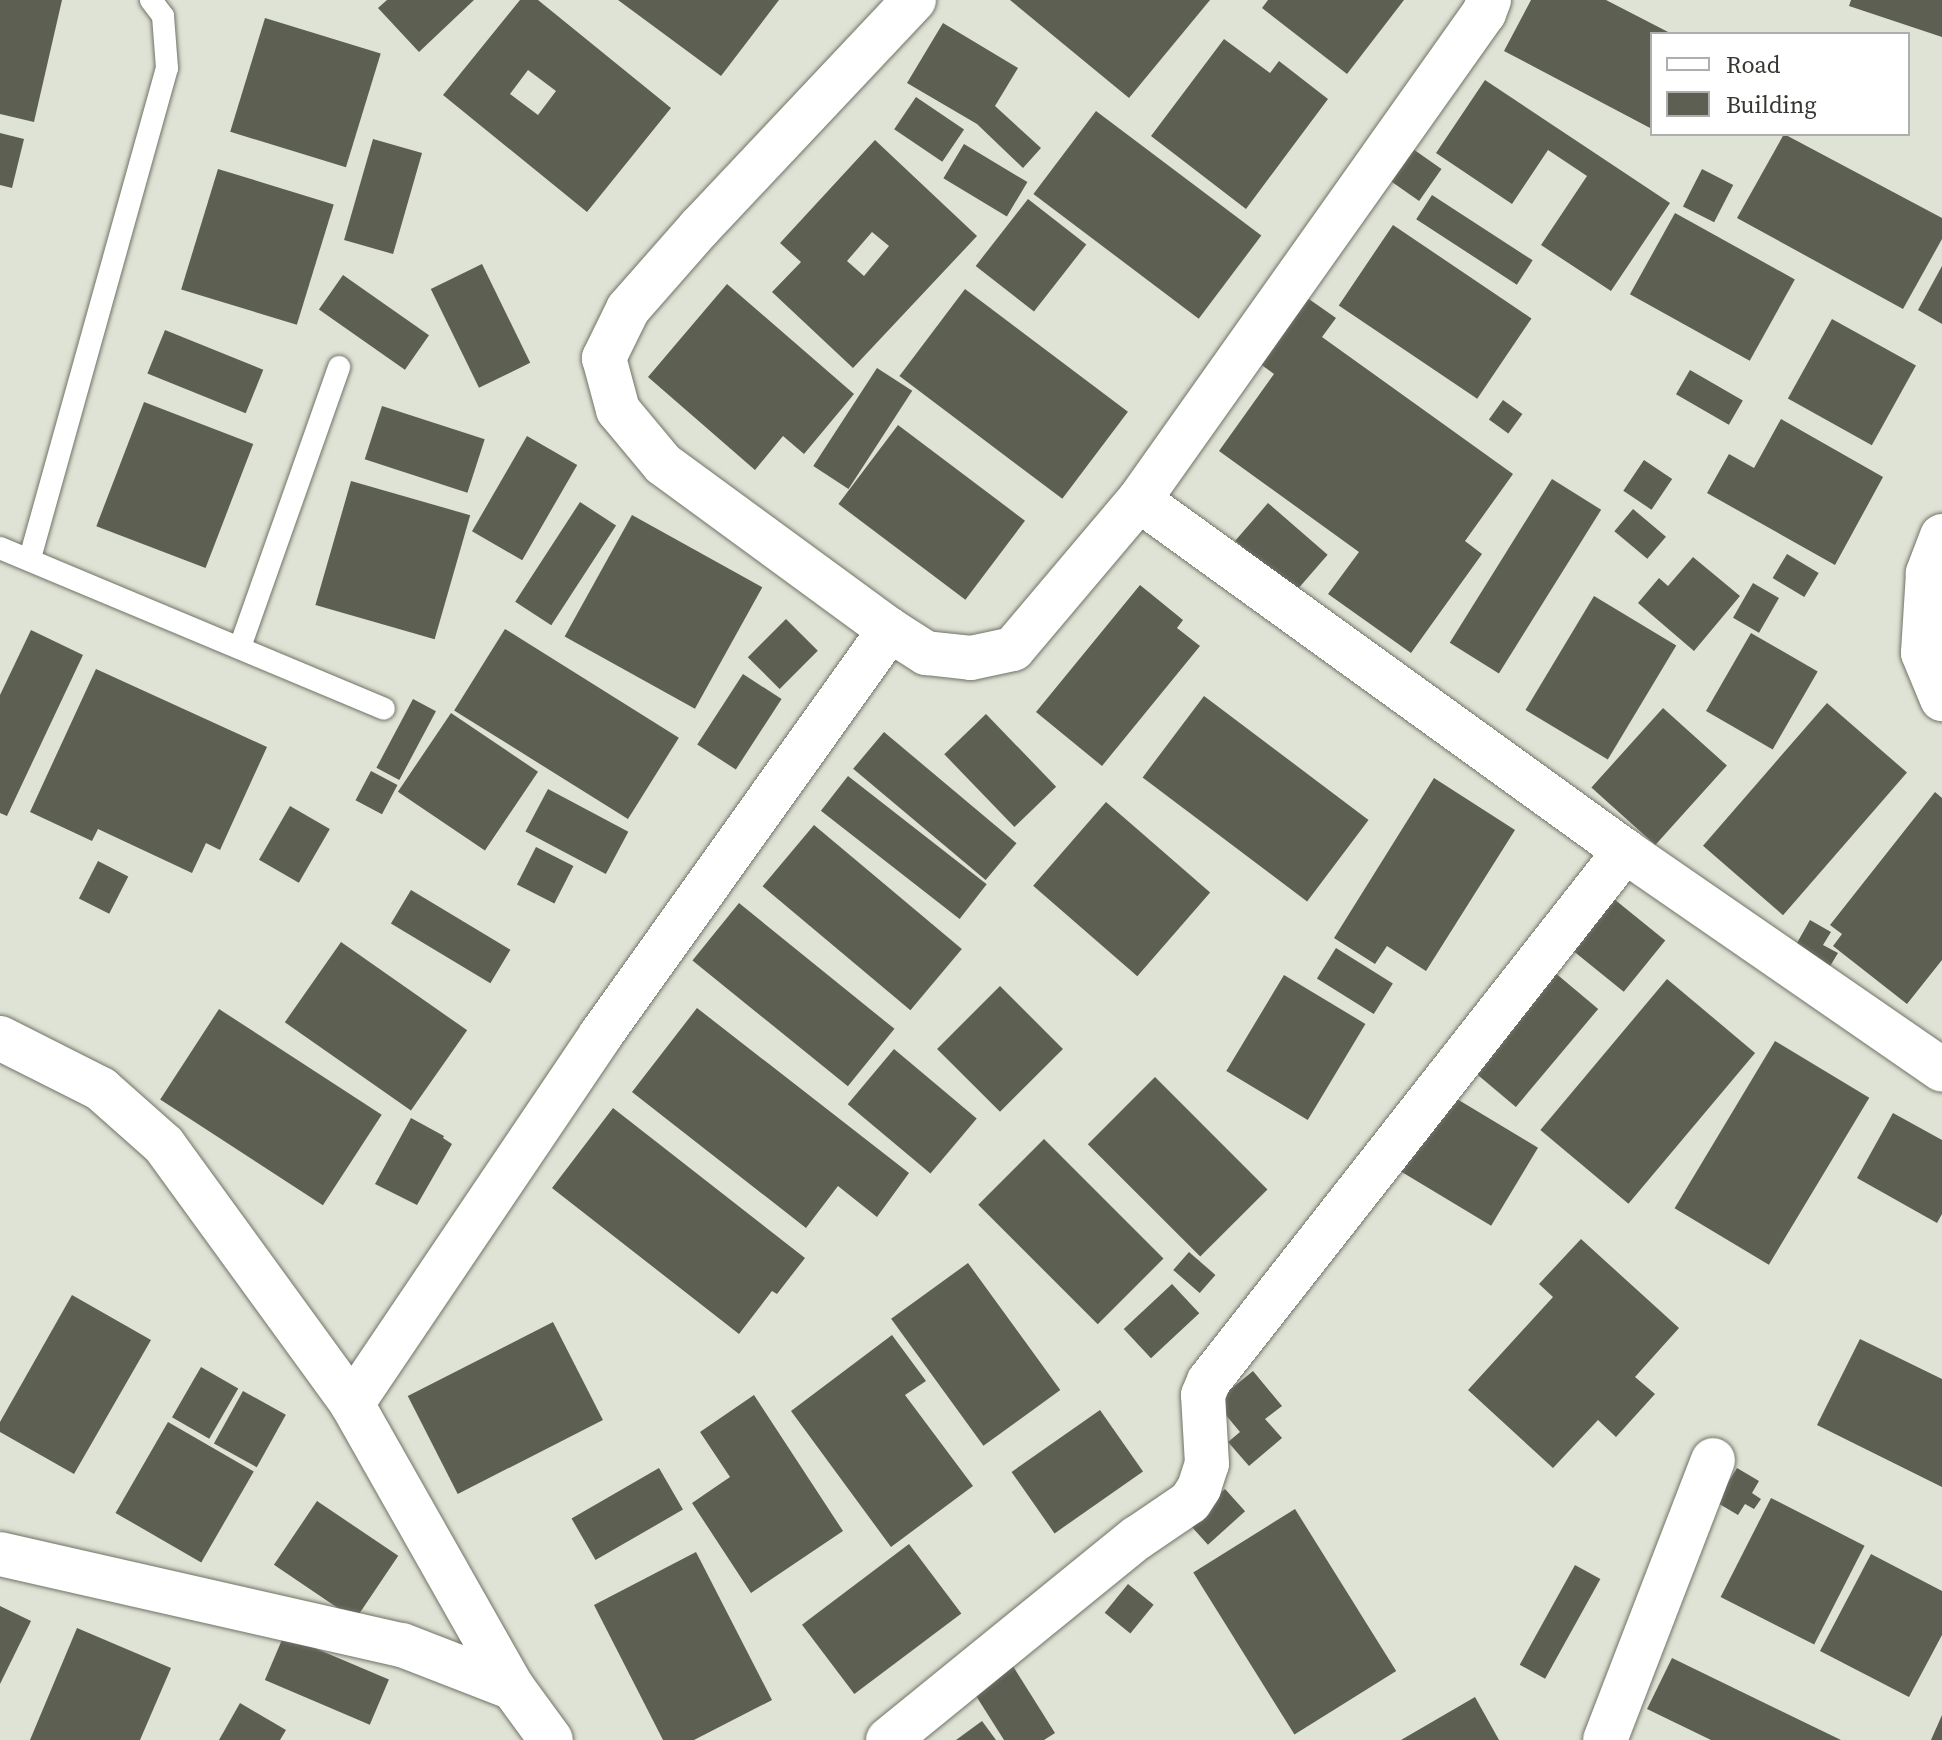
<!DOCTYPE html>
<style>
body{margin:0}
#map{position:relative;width:1942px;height:1740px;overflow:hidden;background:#dfe3d5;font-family:"Source Serif 4",serif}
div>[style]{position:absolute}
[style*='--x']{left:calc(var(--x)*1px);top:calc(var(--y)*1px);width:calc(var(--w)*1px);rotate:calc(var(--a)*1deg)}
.building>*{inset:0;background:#5c5f52;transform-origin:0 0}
.roads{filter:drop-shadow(0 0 2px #707366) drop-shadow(0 0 2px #707366)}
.service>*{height:22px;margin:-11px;padding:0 11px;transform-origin:11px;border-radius:11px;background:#fff}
.minor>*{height:44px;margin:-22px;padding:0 22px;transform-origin:22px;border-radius:22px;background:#fff}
span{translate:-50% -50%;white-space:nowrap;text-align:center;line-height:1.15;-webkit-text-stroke:8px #fff;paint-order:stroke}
.legend{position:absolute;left:1650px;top:32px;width:260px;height:104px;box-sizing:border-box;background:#fff;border:2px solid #aeafad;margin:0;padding:10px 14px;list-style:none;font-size:24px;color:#353731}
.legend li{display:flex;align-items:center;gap:16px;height:40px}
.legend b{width:40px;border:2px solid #aeafad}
</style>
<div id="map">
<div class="building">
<i style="clip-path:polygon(0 0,62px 0,34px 122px,0 114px)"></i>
<i style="clip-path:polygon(387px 0,474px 0,419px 52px,378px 8px)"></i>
<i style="clip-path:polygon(evenodd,520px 0,538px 0,671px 108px,587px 212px,443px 95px,520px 0,528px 70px,556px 91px,538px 115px,510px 94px,528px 70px)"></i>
<i style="clip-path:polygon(618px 0,779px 0,721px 76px)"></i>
<i style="clip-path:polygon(1010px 0,1210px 0,1129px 98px)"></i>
<i style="clip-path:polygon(1268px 0,1404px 0,1347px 74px,1262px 8px)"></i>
<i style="clip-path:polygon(1531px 0,1606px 0,1672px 34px,1652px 34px,1652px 129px,1504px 51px)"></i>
<i style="clip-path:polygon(1851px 0,1942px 0,1942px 37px,1849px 6px)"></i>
<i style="left:265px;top:18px;width:121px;height:119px;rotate:17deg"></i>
<i style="clip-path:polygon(943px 23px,1018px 68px,995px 106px,1041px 148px,1023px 168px,977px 124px,907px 83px)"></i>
<i style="clip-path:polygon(1224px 39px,1270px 73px,1279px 61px,1328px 99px,1246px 209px,1151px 136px)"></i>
<i style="clip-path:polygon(1485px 80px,1670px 203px,1611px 291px,1541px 245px,1587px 176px,1548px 150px,1512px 204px,1436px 153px)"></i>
<i style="left:916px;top:97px;width:58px;height:39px;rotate:34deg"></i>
<i style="left:1096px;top:111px;width:207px;height:104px;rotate:37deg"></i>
<i style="clip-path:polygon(0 133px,24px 139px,12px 188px,0 185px)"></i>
<i style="clip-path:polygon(1784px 134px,1942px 218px,1942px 239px,1903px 309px,1737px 218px)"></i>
<i style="left:373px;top:139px;width:51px;height:105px;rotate:16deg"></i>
<i style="clip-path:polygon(evenodd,875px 140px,977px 236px,853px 368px,772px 292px,801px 262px,780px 243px,875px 140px,872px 232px,889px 246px,864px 276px,847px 261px,872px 232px)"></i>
<i style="left:1403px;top:142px;width:47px;height:39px;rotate:35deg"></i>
<i style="left:964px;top:144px;width:74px;height:40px;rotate:31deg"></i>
<i style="left:218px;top:169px;width:121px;height:126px;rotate:17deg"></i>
<i style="left:1702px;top:169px;width:35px;height:42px;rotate:27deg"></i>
<i style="left:1432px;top:195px;width:120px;height:29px;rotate:33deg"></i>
<i style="left:1028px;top:199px;width:74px;height:85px;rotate:38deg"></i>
<i style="left:1675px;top:213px;width:137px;height:93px;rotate:29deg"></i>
<i style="left:1393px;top:225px;width:167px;height:97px;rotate:34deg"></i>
<i style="left:482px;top:264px;width:110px;height:57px;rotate:64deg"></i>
<i style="clip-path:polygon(1942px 266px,1942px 324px,1918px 310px)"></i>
<i style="left:343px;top:275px;width:105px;height:42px;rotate:35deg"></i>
<i style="clip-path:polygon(727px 284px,854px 394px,804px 454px,783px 436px,755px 470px,648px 377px)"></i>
<i style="left:965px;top:289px;width:204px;height:109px;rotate:37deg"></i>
<i style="clip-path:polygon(1306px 297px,1336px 318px,1322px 337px,1513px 474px,1465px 541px,1482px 554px,1411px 653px,1328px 594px,1359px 552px,1219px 451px,1274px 374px,1259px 363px)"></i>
<i style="left:1832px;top:319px;width:96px;height:91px;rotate:29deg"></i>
<i style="left:165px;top:330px;width:106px;height:47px;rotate:22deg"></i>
<i style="left:877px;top:368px;width:42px;height:117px;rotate:33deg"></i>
<i style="left:1690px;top:370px;width:61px;height:28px;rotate:30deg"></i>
<i style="left:1503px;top:400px;width:24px;height:24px;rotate:36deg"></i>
<i style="left:144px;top:402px;width:117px;height:133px;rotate:21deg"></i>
<i style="left:382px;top:406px;width:108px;height:56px;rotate:18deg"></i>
<i style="clip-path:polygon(1781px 419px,1883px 477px,1835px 565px,1707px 493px,1729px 454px,1754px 468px)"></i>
<i style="left:898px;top:425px;width:159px;height:99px;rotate:37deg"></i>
<i style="left:527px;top:436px;width:58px;height:110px;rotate:30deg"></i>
<i style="left:1644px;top:460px;width:34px;height:37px;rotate:34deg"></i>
<i style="left:1552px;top:479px;width:58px;height:193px;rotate:32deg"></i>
<i style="left:351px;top:481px;width:124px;height:129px;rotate:16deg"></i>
<i style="left:580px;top:502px;width:43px;height:119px;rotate:33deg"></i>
<i style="left:1268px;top:503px;width:79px;height:50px;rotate:41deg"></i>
<i style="left:1633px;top:509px;width:43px;height:29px;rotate:40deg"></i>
<i style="left:632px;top:515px;width:149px;height:139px;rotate:29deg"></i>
<i style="left:1787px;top:554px;width:37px;height:28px;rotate:31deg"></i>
<i style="clip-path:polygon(1693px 557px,1740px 596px,1694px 651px,1638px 603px,1659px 578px,1668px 586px)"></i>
<i style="left:1753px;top:583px;width:30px;height:40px;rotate:30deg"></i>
<i style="clip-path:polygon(1140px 585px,1183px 620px,1177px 628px,1200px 646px,1102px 766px,1036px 712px)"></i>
<i style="left:1594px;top:596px;width:96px;height:133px;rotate:31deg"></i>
<i style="left:786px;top:619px;width:45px;height:54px;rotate:45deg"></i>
<i style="left:505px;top:629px;width:205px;height:96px;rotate:32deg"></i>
<i style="clip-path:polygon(31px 630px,83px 655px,7px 816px,0 813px,0 695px)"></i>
<i style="left:1751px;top:633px;width:77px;height:90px;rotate:30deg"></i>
<i style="clip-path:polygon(96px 669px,267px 747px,220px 850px,206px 843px,192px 873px,98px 829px,92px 841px,30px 812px)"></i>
<i style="left:743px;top:674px;width:46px;height:84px;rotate:33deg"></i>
<i style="left:1204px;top:696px;width:206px;height:102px;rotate:37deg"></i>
<i style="left:413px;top:699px;width:26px;height:78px;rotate:28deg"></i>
<i style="left:1827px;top:703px;width:106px;height:189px;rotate:41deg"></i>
<i style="left:1663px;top:708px;width:86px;height:107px;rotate:42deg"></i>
<i style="left:451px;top:713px;width:105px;height:95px;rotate:34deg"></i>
<i style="left:986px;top:714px;width:101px;height:58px;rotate:46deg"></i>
<i style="left:884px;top:732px;width:173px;height:48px;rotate:40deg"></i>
<i style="left:371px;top:771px;width:30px;height:33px;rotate:28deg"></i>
<i style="left:848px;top:776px;width:176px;height:44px;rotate:38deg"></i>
<i style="clip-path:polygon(1434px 778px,1515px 830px,1426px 971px,1387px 946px,1375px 964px,1334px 938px)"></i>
<i style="left:548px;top:789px;width:91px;height:48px;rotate:28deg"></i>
<i style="clip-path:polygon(1935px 792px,1942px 798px,1942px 960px,1907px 1004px,1833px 946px,1842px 934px,1830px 925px)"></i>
<i style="left:1106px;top:802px;width:138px;height:111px;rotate:41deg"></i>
<i style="left:290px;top:806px;width:46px;height:62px;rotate:30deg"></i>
<i style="left:814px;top:825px;width:193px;height:80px;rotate:40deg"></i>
<i style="left:536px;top:847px;width:42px;height:42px;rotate:27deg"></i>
<i style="left:98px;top:861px;width:34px;height:42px;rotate:27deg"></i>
<i style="left:1593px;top:882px;width:93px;height:66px;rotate:39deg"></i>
<i style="left:411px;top:890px;width:116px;height:39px;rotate:31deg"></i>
<i style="left:739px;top:903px;width:200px;height:74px;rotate:39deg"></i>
<i style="clip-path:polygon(1810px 920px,1831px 932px,1823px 945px,1838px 953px,1823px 978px,1789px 957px)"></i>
<i style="left:341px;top:942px;width:154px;height:98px;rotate:35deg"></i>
<i style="left:1336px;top:948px;width:67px;height:36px;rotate:32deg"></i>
<i style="left:1553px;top:971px;width:59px;height:128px;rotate:40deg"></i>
<i style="left:1284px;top:975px;width:95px;height:112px;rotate:31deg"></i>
<i style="left:1667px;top:979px;width:115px;height:197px;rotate:40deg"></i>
<i style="left:1000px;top:986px;width:89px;height:89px;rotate:45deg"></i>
<i style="clip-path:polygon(697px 1008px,909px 1173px,877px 1217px,838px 1186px,806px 1228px,632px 1092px)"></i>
<i style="left:219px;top:1009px;width:194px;height:108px;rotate:33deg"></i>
<i style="left:1775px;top:1041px;width:110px;height:195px;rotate:31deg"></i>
<i style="left:894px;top:1049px;width:108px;height:72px;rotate:40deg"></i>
<i style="left:1155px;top:1077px;width:159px;height:95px;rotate:45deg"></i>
<i style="left:1442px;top:1090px;width:112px;height:91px;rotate:31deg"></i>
<i style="clip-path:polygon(613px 1108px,805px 1258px,777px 1294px,772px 1291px,739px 1334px,552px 1188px)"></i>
<i style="clip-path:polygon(1893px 1113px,1942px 1140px,1942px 1214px,1937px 1223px,1857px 1178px)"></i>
<i style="clip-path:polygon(411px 1118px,444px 1136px,443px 1138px,452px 1144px,417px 1205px,375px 1184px)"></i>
<i style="left:1044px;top:1139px;width:169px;height:93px;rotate:45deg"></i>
<i style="clip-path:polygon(1581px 1239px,1679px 1328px,1635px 1377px,1655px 1394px,1616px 1437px,1598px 1420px,1553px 1468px,1468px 1390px,1553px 1297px,1539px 1284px)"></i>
<i style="left:1189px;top:1252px;width:35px;height:24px;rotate:41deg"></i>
<i style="left:968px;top:1263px;width:157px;height:95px;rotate:54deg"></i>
<i style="left:1172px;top:1284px;width:40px;height:66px;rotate:47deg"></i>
<i style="clip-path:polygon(72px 1295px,151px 1340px,74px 1474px,0 1432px,0 1422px)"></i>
<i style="left:553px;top:1322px;width:110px;height:163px;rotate:63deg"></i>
<i style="clip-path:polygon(892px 1335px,926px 1381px,905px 1395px,973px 1486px,891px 1547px,791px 1411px)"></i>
<i style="clip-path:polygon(1860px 1339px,1942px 1379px,1942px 1487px,1817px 1425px)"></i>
<i style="left:201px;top:1367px;width:43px;height:58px;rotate:30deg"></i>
<i style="clip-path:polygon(1253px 1371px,1282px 1406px,1265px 1419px,1282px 1438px,1249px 1466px,1228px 1442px,1240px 1432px,1215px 1402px)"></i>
<i style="left:243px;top:1391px;width:49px;height:60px;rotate:29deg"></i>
<i style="clip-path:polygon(754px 1395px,843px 1531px,751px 1593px,692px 1503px,730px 1477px,700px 1432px)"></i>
<i style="left:1100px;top:1410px;width:75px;height:108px;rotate:55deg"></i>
<i style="left:168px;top:1422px;width:99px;height:105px;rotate:30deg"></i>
<i style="left:659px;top:1468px;width:48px;height:101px;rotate:60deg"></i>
<i style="clip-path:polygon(1737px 1468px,1759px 1481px,1752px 1493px,1761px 1499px,1754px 1509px,1745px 1504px,1738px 1515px,1716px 1502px)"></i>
<i style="left:1225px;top:1489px;width:30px;height:50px;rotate:48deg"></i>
<i style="left:1771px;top:1498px;width:105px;height:111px;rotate:27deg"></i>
<i style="left:317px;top:1501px;width:98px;height:77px;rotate:34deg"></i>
<i style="left:1295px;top:1509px;width:191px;height:120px;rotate:58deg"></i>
<i style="left:909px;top:1544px;width:87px;height:134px;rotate:53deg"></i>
<i style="clip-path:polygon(696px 1552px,772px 1700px,694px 1740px,663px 1740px,594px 1605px)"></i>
<i style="clip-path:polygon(1871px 1554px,1942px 1591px,1942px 1635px,1909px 1697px,1820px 1651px)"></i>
<i style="left:1575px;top:1565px;width:29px;height:114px;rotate:29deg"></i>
<i style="left:1128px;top:1584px;width:33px;height:37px;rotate:39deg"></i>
<i style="clip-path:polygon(0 1606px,31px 1621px,0 1684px)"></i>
<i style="clip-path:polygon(77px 1628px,171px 1668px,140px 1740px,30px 1740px)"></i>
<i style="left:284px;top:1635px;width:114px;height:49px;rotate:23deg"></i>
<i style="clip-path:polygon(1672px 1658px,1841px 1740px,1711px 1740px,1647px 1709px)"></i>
<i style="clip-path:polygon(1011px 1663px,1055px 1733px,1044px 1740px,1004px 1740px,971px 1688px)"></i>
<i style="clip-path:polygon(1475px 1697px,1499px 1740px,1401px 1740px)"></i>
<i style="clip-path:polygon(240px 1703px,286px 1730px,280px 1740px,219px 1740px)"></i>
<i style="clip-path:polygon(1942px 1715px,1942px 1740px,1931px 1740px)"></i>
<i style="clip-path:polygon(982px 1721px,996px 1740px,956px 1740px)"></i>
</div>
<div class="roads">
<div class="service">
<i style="--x:0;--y:548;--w:416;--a:22.7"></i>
<i style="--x:30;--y:558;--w:509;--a:-74.38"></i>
<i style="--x:167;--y:68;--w:52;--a:-94.4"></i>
<i style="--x:163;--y:16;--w:20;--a:-127"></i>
<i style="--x:240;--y:647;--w:297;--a:-70.5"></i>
</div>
<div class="minor">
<i style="--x:914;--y:0;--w:312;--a:133.3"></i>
<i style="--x:700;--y:227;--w:109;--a:131.3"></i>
<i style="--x:628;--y:309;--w:55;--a:116.1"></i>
<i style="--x:604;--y:358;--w:54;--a:74.9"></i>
<i style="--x:618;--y:410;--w:70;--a:50.2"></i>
<i style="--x:663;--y:464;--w:281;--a:36.2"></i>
<i style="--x:890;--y:630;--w:43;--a:32.6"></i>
<i style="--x:926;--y:653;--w:45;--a:6.3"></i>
<i style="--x:971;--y:658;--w:43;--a:-12.1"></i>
<i style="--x:1013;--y:649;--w:195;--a:-49.8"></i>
<i style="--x:1139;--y:500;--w:597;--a:-54.69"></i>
<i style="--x:1484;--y:13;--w:14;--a:-69"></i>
<i style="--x:1139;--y:500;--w:599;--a:35.84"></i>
<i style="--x:1625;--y:851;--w:385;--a:34.6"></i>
<i style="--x:1942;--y:536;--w:40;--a:111"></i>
<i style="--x:1928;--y:573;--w:80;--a:93.6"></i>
<i style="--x:1923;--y:653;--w:50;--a:67.6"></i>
<i style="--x:0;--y:1038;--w:113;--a:26.8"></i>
<i style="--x:101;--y:1089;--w:84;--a:41.6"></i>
<i style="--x:164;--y:1145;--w:320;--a:54"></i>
<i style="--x:352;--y:1404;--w:326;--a:60.5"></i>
<i style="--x:513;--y:1688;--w:64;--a:53.8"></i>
<i style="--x:352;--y:1404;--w:444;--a:-56"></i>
<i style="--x:600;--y:1036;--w:499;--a:-54.5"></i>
<i style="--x:0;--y:1554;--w:412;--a:12.8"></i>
<i style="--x:402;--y:1645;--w:119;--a:21.2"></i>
<i style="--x:888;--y:1740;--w:321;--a:-39.1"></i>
<i style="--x:1137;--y:1538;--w:64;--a:-34.2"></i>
<i style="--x:1190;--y:1502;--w:17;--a:-57"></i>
<i style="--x:1199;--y:1488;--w:25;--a:-72"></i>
<i style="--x:1207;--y:1464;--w:69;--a:-93.3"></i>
<i style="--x:1203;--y:1395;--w:15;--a:-67"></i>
<i style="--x:1209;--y:1381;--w:674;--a:-51.87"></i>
<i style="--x:1605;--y:1740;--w:300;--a:-68.9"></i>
</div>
</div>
<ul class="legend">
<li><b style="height:10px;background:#fff"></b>Road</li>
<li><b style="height:22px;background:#5c5f52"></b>Building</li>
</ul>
</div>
